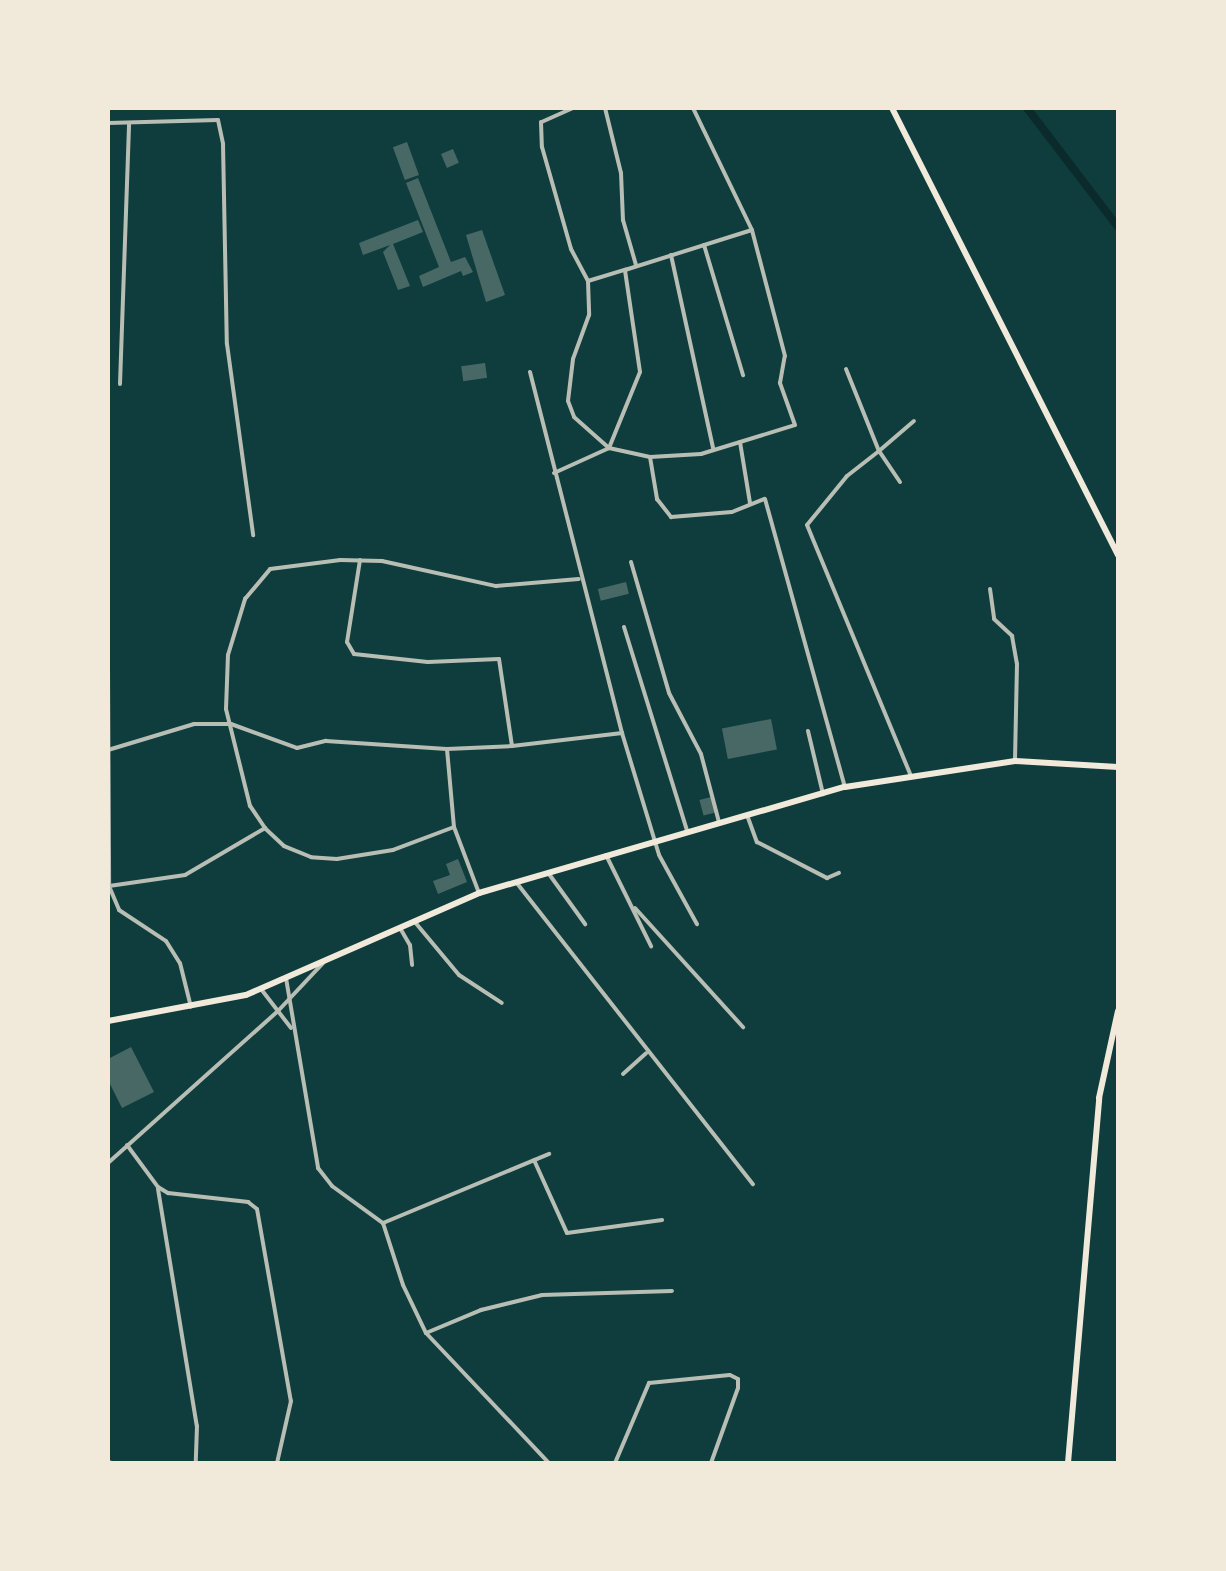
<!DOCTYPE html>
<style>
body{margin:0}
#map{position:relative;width:1226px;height:1571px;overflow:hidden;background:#0f3d3e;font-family:"IBM Plex Serif",serif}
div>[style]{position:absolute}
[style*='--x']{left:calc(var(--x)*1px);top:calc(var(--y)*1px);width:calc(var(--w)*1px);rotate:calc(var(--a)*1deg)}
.canal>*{height:8px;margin:-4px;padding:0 4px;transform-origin:4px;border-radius:4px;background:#0a2a2b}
.building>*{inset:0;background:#486865;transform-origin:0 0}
.minor>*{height:4px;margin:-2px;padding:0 2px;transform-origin:2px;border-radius:2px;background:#b8beb3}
.primary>*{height:6px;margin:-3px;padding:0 3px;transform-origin:3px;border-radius:3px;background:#f1e9da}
span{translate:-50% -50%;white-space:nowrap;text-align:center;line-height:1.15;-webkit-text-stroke:8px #f1e9da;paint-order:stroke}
.frame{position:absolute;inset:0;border:110px solid #f1e9da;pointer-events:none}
</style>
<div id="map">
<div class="canal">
<i style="--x:1027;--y:108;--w:150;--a:52.6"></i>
</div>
<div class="building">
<i style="left:407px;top:142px;width:35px;height:15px;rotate:70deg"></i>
<i style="left:453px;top:149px;width:15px;height:13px;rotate:67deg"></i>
<i style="clip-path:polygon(418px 178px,451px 262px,465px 257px,473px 272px,463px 276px,461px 271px,423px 287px,419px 276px,439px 267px,406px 183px)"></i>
<i style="clip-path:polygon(418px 220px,423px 232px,393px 244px,410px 286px,398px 290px,383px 252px,390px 245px,363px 255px,359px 243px)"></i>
<i style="clip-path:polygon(482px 230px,505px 295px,486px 302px,466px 235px)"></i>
<i style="left:485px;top:363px;width:15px;height:24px;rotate:82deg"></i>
<i style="left:626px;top:582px;width:12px;height:29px;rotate:76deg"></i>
<i style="left:771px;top:719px;width:31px;height:50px;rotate:79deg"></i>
<i style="left:711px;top:797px;width:16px;height:12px;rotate:75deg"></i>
<i style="clip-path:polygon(458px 859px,467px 882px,438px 894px,433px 881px,450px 875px,446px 864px)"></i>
<i style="clip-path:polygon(131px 1047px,154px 1092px,122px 1108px,108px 1080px,108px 1059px)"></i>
</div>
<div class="minor">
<i style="--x:573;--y:108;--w:35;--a:156"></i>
<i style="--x:541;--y:122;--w:25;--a:88"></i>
<i style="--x:542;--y:147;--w:106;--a:74.1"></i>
<i style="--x:571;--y:249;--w:36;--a:62"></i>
<i style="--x:588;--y:281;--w:34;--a:88"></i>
<i style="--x:589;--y:315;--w:47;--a:110"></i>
<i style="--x:573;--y:359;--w:42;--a:96.8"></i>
<i style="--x:568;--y:401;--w:17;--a:69"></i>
<i style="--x:574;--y:417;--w:47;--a:41.5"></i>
<i style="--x:609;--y:448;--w:42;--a:12.4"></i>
<i style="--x:650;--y:457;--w:43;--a:80.5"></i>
<i style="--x:657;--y:499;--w:23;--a:52"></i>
<i style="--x:671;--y:517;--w:61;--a:-4.7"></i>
<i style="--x:732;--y:512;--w:35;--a:-22"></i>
<i style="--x:765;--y:499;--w:299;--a:74.5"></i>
<i style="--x:605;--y:108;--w:67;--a:76.2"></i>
<i style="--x:621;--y:173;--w:47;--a:87.6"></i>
<i style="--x:623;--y:220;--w:47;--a:73.9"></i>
<i style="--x:108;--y:123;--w:110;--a:-1.6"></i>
<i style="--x:218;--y:120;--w:25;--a:78"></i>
<i style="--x:223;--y:144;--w:200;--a:88.9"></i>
<i style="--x:227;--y:344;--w:193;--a:82.2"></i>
<i style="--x:704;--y:245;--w:136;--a:73.3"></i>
<i style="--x:671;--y:255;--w:198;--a:77.7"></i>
<i style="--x:588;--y:281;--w:39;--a:-17"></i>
<i style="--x:846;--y:369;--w:88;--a:68.1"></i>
<i style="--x:879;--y:451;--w:41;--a:142"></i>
<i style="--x:847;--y:476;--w:63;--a:129.2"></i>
<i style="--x:807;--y:525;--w:269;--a:67.5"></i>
<i style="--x:530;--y:372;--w:373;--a:75.7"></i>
<i style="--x:622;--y:733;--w:127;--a:73.1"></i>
<i style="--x:659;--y:855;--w:79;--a:61.2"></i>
<i style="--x:120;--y:384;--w:261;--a:-88"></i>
<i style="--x:740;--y:442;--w:62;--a:80.7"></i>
<i style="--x:650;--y:457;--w:51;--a:-3.4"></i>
<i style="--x:701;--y:454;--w:98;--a:-17.1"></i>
<i style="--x:795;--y:425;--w:45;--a:-109.7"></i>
<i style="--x:780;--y:383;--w:27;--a:-80"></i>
<i style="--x:785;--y:356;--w:130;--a:-104.7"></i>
<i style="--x:752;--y:230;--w:136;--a:-115.8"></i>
<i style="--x:554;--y:473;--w:60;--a:-24.4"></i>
<i style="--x:609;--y:448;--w:82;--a:-67.8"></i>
<i style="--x:640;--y:372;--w:103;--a:-98.4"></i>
<i style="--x:625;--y:270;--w:133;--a:-17.5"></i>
<i style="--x:900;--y:482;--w:37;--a:-124"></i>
<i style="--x:879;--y:451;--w:46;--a:-40.6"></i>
<i style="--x:360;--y:560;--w:83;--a:99"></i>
<i style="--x:347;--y:642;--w:14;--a:60"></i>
<i style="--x:354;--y:654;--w:74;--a:6.2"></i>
<i style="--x:428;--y:662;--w:71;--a:-2.4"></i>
<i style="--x:499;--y:659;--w:88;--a:81.5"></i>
<i style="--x:631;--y:562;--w:136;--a:73.8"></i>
<i style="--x:669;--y:693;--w:69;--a:62.3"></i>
<i style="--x:701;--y:754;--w:70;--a:75.2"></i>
<i style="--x:990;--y:589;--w:30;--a:82"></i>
<i style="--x:994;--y:619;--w:25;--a:43"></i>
<i style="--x:1012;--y:636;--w:28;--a:80"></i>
<i style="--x:1017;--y:664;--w:97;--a:91.2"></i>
<i style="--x:624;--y:627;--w:214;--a:72.8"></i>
<i style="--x:108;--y:667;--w:219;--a:89.7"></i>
<i style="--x:109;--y:886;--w:26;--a:67"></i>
<i style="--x:119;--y:910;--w:56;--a:33.4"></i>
<i style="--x:166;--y:941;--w:26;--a:58"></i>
<i style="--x:180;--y:963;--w:45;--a:76"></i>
<i style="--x:808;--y:731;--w:65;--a:76.6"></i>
<i style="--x:447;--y:749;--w:78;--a:84.9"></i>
<i style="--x:454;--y:827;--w:71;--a:69.3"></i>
<i style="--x:108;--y:750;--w:90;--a:-16.8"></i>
<i style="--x:194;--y:724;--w:37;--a:0"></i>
<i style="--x:231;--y:724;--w:70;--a:20"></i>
<i style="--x:297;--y:748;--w:30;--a:-14"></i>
<i style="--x:326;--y:741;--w:121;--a:3.8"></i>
<i style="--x:447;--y:749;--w:65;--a:-2.6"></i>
<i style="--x:512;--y:746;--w:111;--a:-6.7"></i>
<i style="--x:747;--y:815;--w:29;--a:70"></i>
<i style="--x:757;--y:842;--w:79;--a:27.2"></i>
<i style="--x:827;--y:878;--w:13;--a:-23"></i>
<i style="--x:454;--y:827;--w:65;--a:159.3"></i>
<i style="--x:393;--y:850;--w:57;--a:170.9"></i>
<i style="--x:337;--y:859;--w:26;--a:-176"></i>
<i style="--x:311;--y:857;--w:29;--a:-158"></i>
<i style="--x:284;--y:846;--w:26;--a:-137"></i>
<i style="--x:265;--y:828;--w:27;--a:-124"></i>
<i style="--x:250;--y:806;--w:100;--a:-103.9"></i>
<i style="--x:226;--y:709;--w:54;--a:-87.9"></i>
<i style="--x:228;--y:655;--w:59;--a:-73.1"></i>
<i style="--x:245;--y:599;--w:39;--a:-50"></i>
<i style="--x:270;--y:569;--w:71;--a:-7.3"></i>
<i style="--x:340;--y:560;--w:42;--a:1.4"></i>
<i style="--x:382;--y:561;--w:117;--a:12.4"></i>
<i style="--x:496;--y:586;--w:83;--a:-4.8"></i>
<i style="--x:606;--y:855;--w:102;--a:63.7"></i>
<i style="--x:549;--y:874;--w:62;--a:54.2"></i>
<i style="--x:516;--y:882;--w:384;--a:51.9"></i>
<i style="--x:109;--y:886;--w:77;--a:-8.2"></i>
<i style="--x:185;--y:875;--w:93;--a:-30.4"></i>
<i style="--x:635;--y:908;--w:161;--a:47.8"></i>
<i style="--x:414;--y:921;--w:70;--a:50.2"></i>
<i style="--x:459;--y:975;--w:51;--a:33.1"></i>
<i style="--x:400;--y:928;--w:20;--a:60"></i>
<i style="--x:410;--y:945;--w:20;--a:84"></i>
<i style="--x:286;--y:978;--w:193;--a:80.4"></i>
<i style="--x:318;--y:1168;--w:23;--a:52"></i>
<i style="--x:332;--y:1186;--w:63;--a:36"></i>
<i style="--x:383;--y:1223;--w:65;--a:72.1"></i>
<i style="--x:403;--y:1285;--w:53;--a:64.4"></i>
<i style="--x:426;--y:1333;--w:179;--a:46.6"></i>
<i style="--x:261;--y:989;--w:49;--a:52.4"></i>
<i style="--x:623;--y:1074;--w:31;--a:-42"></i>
<i style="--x:127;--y:1145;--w:52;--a:53.6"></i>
<i style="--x:158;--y:1187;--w:12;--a:31"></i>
<i style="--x:168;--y:1193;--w:81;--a:6.4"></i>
<i style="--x:248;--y:1202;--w:11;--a:38"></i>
<i style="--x:257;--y:1209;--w:195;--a:80"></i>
<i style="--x:291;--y:1401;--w:64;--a:102.7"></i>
<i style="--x:534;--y:1160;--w:80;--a:65.7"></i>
<i style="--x:567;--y:1233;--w:96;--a:-7.8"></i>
<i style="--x:108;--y:1163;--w:228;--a:-41.8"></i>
<i style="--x:278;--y:1011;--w:66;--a:-46.8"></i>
<i style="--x:158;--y:1189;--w:240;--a:80.7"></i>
<i style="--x:197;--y:1426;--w:37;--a:92"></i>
<i style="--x:383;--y:1223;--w:180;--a:-22.6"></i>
<i style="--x:426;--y:1333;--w:60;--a:-22.7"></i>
<i style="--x:481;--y:1310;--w:63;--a:-13.8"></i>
<i style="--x:542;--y:1295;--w:130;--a:-1.8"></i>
<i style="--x:108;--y:1462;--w:4;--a:14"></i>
<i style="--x:615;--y:1463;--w:87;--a:-67"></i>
<i style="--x:649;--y:1383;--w:81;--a:-5.6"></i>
<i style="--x:730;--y:1375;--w:9;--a:27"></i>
<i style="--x:738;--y:1379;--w:9;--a:90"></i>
<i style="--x:738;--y:1388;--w:80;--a:109.8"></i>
</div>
<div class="primary">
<i style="--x:892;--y:108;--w:501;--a:63.18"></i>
<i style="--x:108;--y:1021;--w:140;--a:-10.7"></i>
<i style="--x:246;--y:995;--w:254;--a:-23.6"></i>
<i style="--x:479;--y:893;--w:381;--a:-16.2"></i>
<i style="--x:845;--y:787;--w:172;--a:-8.7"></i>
<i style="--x:1015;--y:761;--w:103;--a:3.3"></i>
<i style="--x:1068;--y:1463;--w:366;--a:-85.1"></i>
<i style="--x:1099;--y:1098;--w:89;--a:-77.7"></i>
</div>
<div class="frame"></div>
</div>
